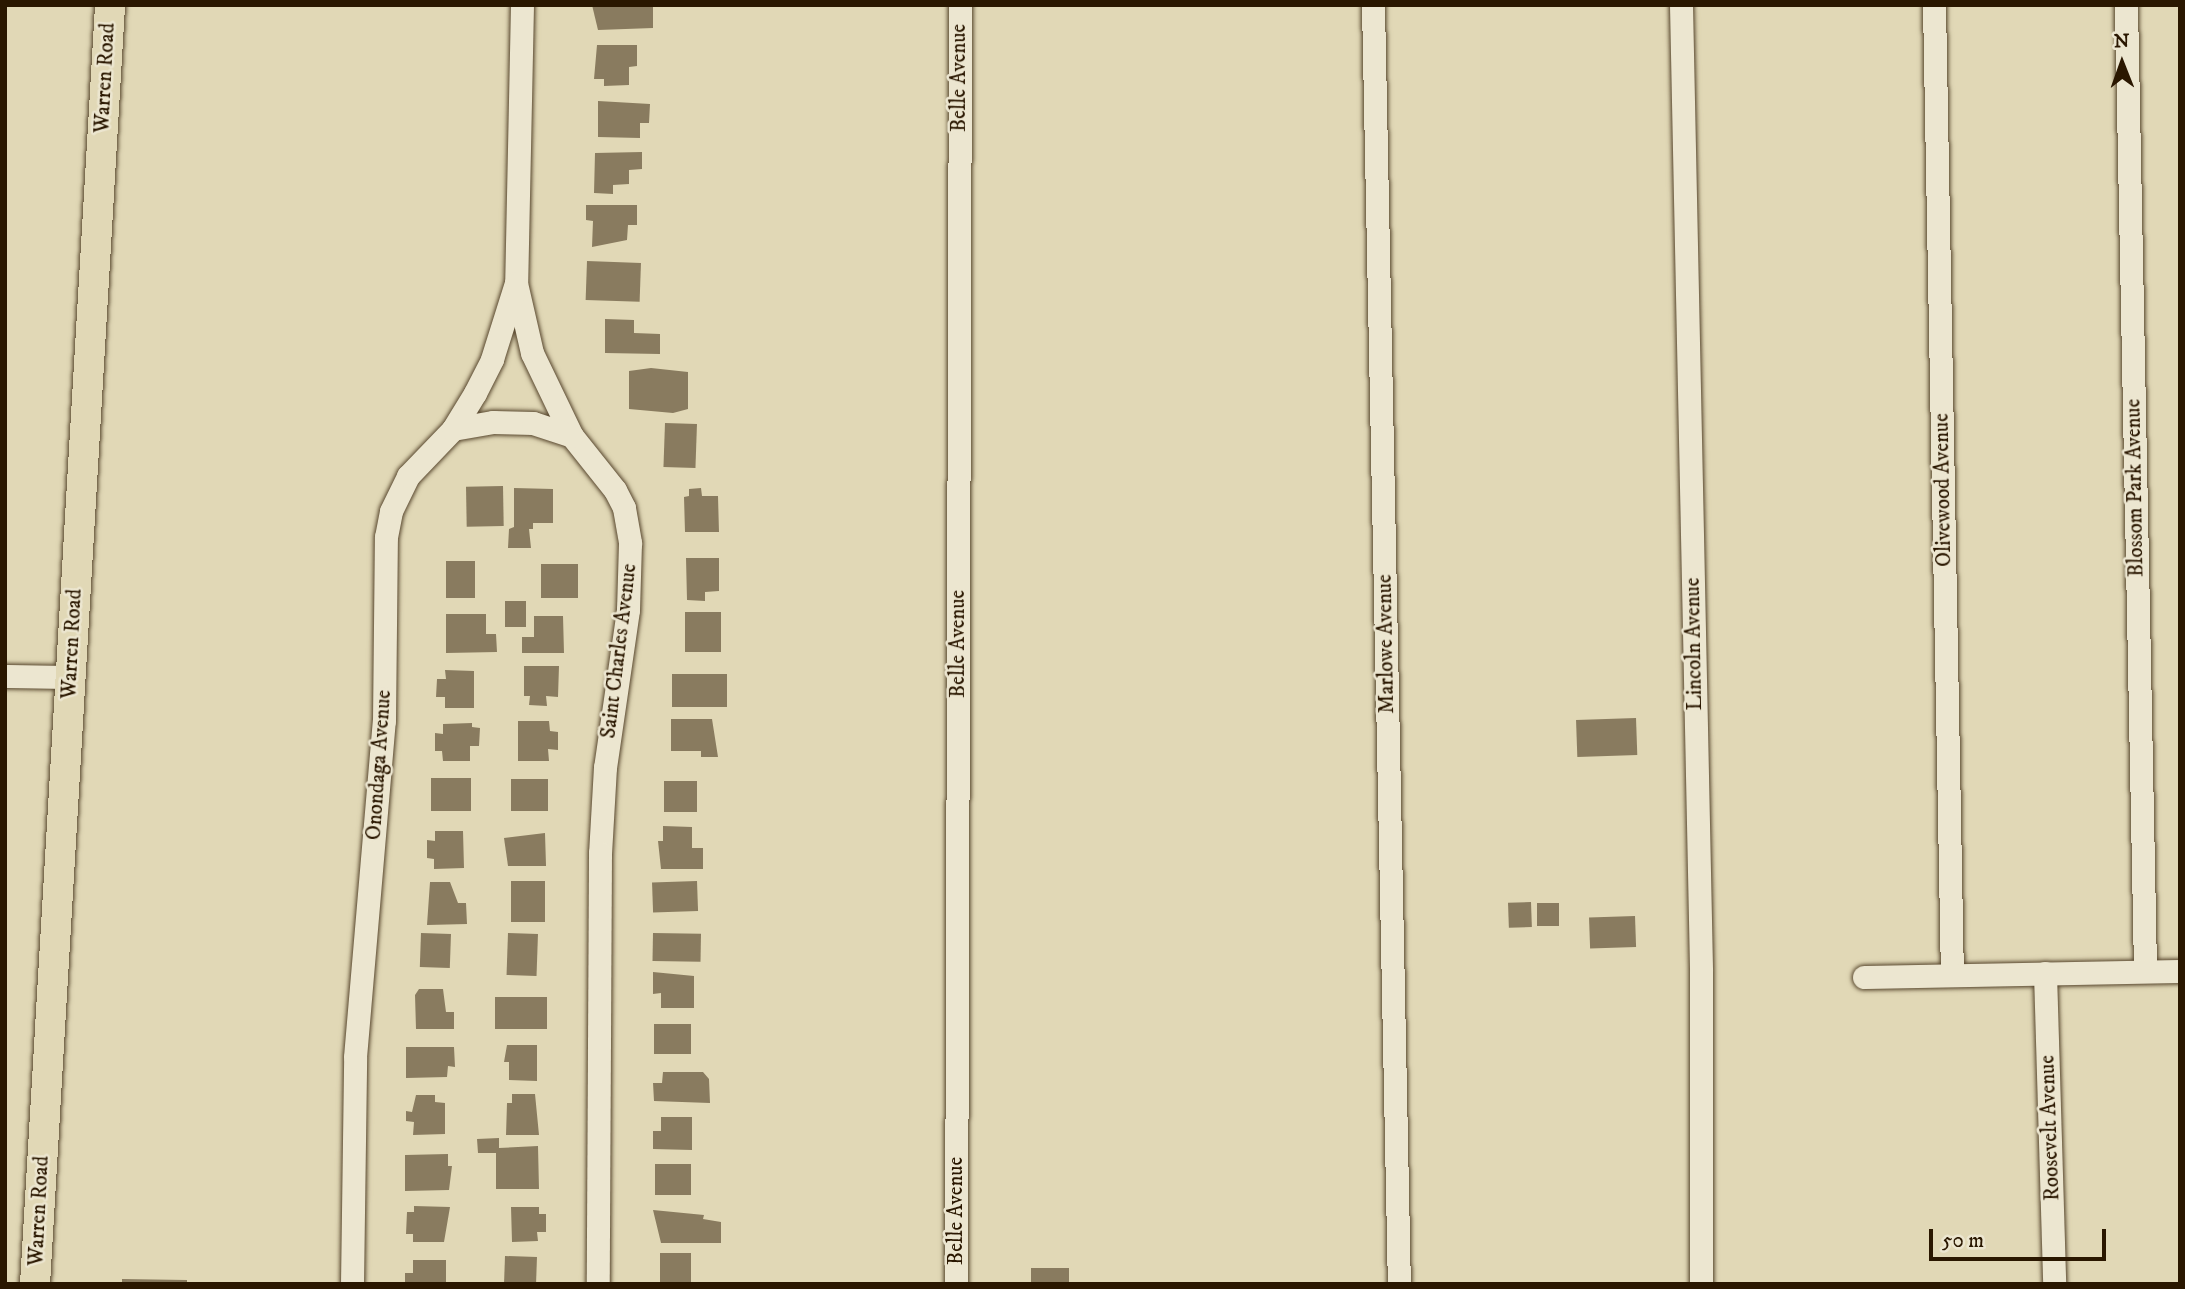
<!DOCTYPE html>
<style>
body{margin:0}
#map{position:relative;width:2185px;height:1289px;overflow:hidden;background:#e1d8b6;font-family:"IM FELL DW Pica",serif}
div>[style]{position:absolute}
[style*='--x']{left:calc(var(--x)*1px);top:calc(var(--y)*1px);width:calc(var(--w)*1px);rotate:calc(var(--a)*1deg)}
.building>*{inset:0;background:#897b5f;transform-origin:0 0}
.roads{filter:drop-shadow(0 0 2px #58472e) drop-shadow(0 0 2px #58472e)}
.minor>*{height:23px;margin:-11.5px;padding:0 11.5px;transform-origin:11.5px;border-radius:11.5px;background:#ece6d0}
.major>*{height:30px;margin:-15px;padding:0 15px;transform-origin:15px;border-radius:15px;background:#e1d8b6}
span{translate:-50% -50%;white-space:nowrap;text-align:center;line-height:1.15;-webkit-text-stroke:5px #ece6d0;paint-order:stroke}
.street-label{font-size:21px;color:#2a1700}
.frame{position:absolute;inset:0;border:7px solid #2a1700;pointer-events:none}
.north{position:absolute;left:2087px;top:28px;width:70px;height:70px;-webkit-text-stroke:5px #ece6d0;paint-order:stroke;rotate:359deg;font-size:19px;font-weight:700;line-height:28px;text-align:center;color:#2a1700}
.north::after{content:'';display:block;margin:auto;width:24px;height:32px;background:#2a1700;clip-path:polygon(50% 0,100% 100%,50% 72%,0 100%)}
.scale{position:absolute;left:1929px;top:1229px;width:177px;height:32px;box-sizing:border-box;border:4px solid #2a1700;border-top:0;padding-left:9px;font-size:21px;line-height:24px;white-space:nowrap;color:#2a1700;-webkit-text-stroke:5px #ece6d0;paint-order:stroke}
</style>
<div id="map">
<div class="building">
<i style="clip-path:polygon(592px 5px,653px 6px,653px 28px,598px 30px)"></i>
<i style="clip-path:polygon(597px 45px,637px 45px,637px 66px,629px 67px,629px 85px,604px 86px,604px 79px,594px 79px)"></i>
<i style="clip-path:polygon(598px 101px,650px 104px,649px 123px,640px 123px,640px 138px,598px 137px)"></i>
<i style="clip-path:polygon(642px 152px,642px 169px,629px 170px,629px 184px,613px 185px,613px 194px,594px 193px,595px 153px)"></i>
<i style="clip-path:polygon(586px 205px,637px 205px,637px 225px,628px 225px,627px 240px,592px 247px,593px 221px,586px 220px)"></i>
<i style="left:587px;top:261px;width:54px;height:39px;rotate:2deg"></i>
<i style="clip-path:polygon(605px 319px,634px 320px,634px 333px,660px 334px,660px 354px,605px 353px)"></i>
<i style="clip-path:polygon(651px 368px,688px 372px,688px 409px,673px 413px,629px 409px,629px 371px)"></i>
<i style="left:665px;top:423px;width:32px;height:44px;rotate:2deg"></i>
<i style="left:503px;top:486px;width:40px;height:37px;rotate:89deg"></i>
<i style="clip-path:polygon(514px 488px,553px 489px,553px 523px,533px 523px,533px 529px,529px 529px,531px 548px,508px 548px,509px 529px,514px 527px)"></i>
<i style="clip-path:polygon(701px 488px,702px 496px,718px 496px,719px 532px,685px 532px,684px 497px,689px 496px,689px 489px)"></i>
<i style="clip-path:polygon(686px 558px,719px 558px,719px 591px,705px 592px,705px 601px,687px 600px)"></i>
<i style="left:475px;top:561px;width:37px;height:29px;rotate:90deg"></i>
<i style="left:541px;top:564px;width:37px;height:34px"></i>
<i style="left:505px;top:601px;width:21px;height:26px"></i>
<i style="left:685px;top:612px;width:36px;height:40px"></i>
<i style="clip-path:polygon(446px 614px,486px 614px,486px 634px,496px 634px,497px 652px,446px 653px)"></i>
<i style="clip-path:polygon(534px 616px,563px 616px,564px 653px,522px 653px,522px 637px,534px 637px)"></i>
<i style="clip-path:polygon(524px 666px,559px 666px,558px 697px,546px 696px,547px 706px,529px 705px,530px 696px,524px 696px)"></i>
<i style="clip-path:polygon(445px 670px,474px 671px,474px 708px,445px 708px,445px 697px,436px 697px,437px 679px,446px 679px)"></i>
<i style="left:672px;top:674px;width:55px;height:33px"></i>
<i style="left:1636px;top:718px;width:37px;height:60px;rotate:88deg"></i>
<i style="clip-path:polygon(671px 719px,712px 719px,718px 757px,701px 757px,701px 751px,671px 751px)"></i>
<i style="clip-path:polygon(518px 721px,549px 721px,550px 731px,558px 732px,558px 750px,548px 749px,549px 761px,518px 761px)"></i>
<i style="clip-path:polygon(472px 723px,472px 727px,480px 728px,479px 746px,470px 746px,470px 761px,443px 761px,442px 751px,435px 751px,435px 733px,443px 734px,443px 724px)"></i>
<i style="left:431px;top:778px;width:40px;height:33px"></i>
<i style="left:511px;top:779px;width:37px;height:32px"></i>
<i style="left:664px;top:781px;width:33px;height:31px"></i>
<i style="clip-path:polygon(663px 826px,692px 827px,692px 848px,703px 848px,703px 869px,661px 869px,658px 841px,663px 841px)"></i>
<i style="clip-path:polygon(435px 831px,463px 831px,464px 868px,434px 869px,434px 859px,427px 858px,427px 840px,435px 841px)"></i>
<i style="clip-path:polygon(545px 833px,546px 866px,508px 866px,504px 838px)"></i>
<i style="left:545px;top:881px;width:41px;height:34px;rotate:90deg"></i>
<i style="left:697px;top:881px;width:30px;height:45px;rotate:88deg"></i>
<i style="clip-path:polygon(430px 882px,450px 882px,458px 903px,466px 903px,467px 924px,427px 925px)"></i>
<i style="left:1531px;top:902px;width:25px;height:23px;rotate:88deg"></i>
<i style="left:1537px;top:903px;width:22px;height:23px"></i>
<i style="left:1635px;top:916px;width:31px;height:46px;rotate:88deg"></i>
<i style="left:421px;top:933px;width:30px;height:34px;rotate:2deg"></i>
<i style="left:508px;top:933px;width:30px;height:42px;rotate:2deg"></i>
<i style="left:653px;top:933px;width:48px;height:28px;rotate:1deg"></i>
<i style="clip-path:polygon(653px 972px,694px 976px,694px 1008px,661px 1008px,661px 993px,653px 994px)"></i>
<i style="clip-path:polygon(419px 989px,443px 989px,446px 1012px,454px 1012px,454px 1029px,416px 1029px,415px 995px)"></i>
<i style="left:495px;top:997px;width:52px;height:32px"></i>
<i style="left:654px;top:1024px;width:37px;height:30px"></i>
<i style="clip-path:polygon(507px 1045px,537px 1045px,537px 1081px,509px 1080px,509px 1062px,504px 1062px)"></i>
<i style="clip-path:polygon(406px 1047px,454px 1047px,455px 1067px,448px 1066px,447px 1077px,406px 1078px)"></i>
<i style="clip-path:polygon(663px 1072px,703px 1072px,709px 1079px,710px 1103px,654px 1101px,653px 1083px,662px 1083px)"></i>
<i style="clip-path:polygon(512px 1094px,535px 1094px,539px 1135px,506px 1135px,507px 1103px,512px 1103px)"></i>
<i style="clip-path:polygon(416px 1095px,435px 1095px,435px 1102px,445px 1103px,445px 1134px,413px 1135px,414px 1122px,406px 1121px,406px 1111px,412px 1112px)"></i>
<i style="clip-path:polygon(661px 1117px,692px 1117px,692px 1150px,653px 1149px,653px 1131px,661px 1131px)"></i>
<i style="clip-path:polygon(499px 1138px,499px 1148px,538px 1146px,539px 1189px,496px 1189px,496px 1153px,478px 1153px,477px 1139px)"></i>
<i style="clip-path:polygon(448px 1154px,448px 1166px,452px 1166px,449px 1190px,405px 1191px,405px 1155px)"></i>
<i style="left:655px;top:1164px;width:36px;height:31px"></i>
<i style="clip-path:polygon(414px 1206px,450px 1207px,444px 1242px,413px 1242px,413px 1234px,406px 1234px,407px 1212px,414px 1212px)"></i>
<i style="clip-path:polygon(511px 1207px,539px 1207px,539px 1214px,546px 1214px,546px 1232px,537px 1232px,538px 1241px,512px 1242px)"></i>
<i style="clip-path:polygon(653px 1210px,704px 1215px,703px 1219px,721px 1222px,721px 1243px,661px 1243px)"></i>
<i style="left:660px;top:1253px;width:31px;height:31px"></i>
<i style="left:505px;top:1256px;width:32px;height:28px;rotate:2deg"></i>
<i style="clip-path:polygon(413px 1260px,446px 1260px,446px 1284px,405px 1284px,405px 1273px,413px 1273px)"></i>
<i style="left:1031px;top:1268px;width:38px;height:16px"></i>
<i style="clip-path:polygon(122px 1279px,187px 1280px,187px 1284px,122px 1284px)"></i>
</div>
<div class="roads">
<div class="minor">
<i style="--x:522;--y:5;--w:278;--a:91.2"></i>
<i style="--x:516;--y:283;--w:72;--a:77.1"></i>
<i style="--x:532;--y:353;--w:92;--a:64.3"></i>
<i style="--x:572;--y:436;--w:69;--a:51.5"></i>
<i style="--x:615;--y:490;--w:20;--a:63"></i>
<i style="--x:624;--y:508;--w:36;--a:80"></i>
<i style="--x:630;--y:543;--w:67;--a:91.7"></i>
<i style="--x:628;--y:610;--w:159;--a:98.3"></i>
<i style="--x:605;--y:767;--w:86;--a:93.3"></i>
<i style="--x:600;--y:853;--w:431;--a:90.3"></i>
<i style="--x:1373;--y:5;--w:1279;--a:88.84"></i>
<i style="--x:1681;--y:5;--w:966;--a:88.81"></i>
<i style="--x:1701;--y:971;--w:313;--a:90"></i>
<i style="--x:1934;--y:5;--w:970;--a:88.94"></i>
<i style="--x:2126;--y:5;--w:966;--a:88.87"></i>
<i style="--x:453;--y:429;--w:41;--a:-9.9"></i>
<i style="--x:493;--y:422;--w:40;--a:1.4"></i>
<i style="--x:533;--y:423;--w:41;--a:18.4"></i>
<i style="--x:5;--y:676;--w:65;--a:0.9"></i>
<i style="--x:2045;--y:973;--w:311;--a:88.3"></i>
<i style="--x:1864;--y:977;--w:316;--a:-1.1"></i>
<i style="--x:352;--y:1284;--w:227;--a:-89.2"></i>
<i style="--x:355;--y:1057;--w:337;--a:-85.1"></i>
<i style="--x:384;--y:721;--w:184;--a:-89.4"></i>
<i style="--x:386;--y:537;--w:26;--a:-79"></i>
<i style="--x:391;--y:511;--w:39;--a:-64"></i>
<i style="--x:408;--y:476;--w:65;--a:-46.2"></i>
<i style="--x:453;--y:429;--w:42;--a:-58.6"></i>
<i style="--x:475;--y:393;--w:38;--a:-63"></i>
<i style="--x:492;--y:359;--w:77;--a:-72.5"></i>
<i style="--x:956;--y:1284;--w:1279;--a:-89.82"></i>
</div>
<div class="major">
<i style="--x:35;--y:1284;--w:1281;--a:-86.64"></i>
</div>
</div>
<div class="street-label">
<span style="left:105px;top:78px;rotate:-87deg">Warren Road</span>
<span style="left:959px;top:78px;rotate:-90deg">Belle Avenue</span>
<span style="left:2135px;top:488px;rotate:-91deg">Blossom Park Avenue</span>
<span style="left:1943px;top:490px;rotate:-91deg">Olivewood Avenue</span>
<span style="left:72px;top:644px;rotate:-87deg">Warren Road</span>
<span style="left:958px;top:644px;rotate:-90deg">Belle Avenue</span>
<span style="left:1386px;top:644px;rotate:-91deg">Marlowe Avenue</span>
<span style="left:1694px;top:644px;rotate:-91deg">Lincoln Avenue</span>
<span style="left:619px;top:651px;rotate:-83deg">Saint Charles Avenue</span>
<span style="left:379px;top:765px;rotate:-86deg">Onondaga Avenue</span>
<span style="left:2050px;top:1128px;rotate:-92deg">Roosevelt Avenue</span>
<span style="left:39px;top:1211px;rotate:-87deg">Warren Road</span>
<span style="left:956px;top:1211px;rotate:-90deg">Belle Avenue</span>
</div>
<div class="frame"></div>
<div class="north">N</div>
<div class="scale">50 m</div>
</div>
